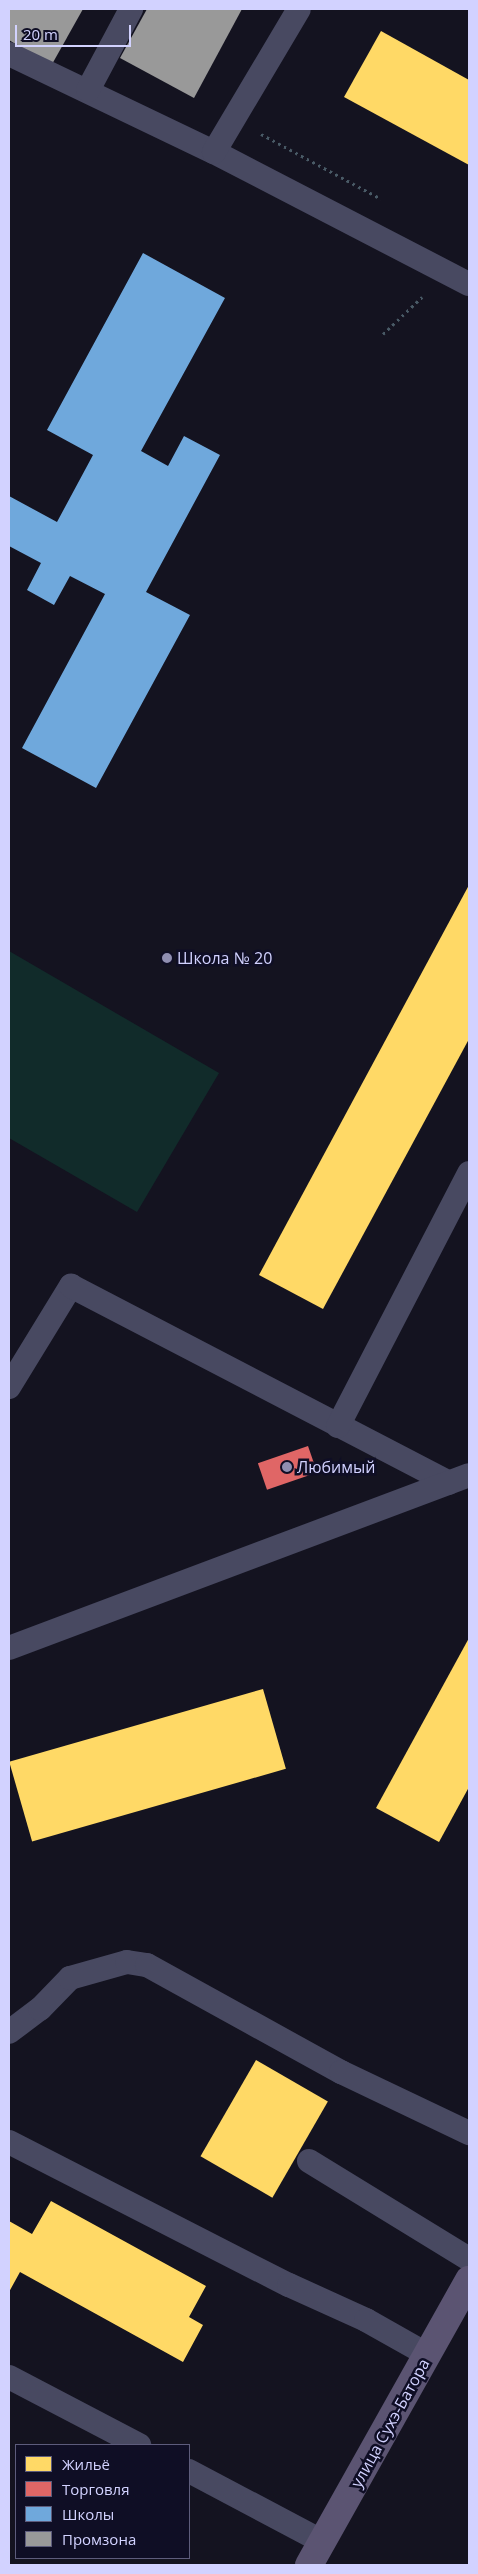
<!DOCTYPE html>
<meta charset="utf-8">
<style>
body{margin:0}
#map{position:relative;width:478px;height:2574px;overflow:hidden;background:#141320;font-family:"Open Sans",sans-serif}
div>[style]{position:absolute}
[style*='--x']{left:calc(var(--x)*1px);top:calc(var(--y)*1px);width:calc(var(--w)*1px);rotate:calc(var(--a)*1deg)}
.green>*{inset:0;background:#112b2a}
.homes>*{inset:0;background:#ffd966;transform-origin:0 0}
.shops>*{inset:0;background:#e06666;transform-origin:0 0}
.schools>*{inset:0;background:#6fa8dc}
.industry>*{inset:0;background:#999}
.path>*{height:3px;margin-top:-1.5px;transform-origin:0;background:repeating-linear-gradient(90deg,#495a66 0 2.5px,transparent 0 6.5px)}
.lane>*{height:24px;margin:-12px;padding:0 12px;transform-origin:12px;border-radius:12px;background:#484961}
.primary>*{height:28px;margin:-14px;padding:0 14px;transform-origin:14px;border-radius:14px;background:#5b5472}
.dots>*{width:14px;height:14px;translate:-50% -50%;box-sizing:border-box;border:2px solid #0f0e25;border-radius:50%}
span{translate:-50% -50%;white-space:nowrap;text-align:center;line-height:1.15;-webkit-text-stroke:5px #0f0e25;paint-order:stroke}
.poi-label{font-size:16px;color:#d2d2ff}
.left{translate:0 -50%;text-align:left}
.street-label{font-size:16px;color:#d2d2ff}
.frame{position:absolute;inset:0;border:10px solid #d2d2ff;pointer-events:none}
.legend{position:absolute;left:15px;top:2444px;width:175px;height:115px;box-sizing:border-box;background:#0f0e25;border:1px solid #5d5c7c;margin:0;padding:6px 9px;list-style:none;font-size:15px;color:#d2d2ff}
.legend li{display:flex;align-items:center;gap:10px;height:25px}
.legend b{width:25px;border:1px solid #5d5c7c}
.scale{position:absolute;left:15px;top:25px;width:116px;height:22px;box-sizing:border-box;border:2px solid #d2d2ff;border-top:0;padding-left:6px;font-size:15px;line-height:18px;white-space:nowrap;color:#d2d2ff;-webkit-text-stroke:4px #0f0e25;paint-order:stroke}
</style>
<div id="map">
<div class="green">
<i style="clip-path:polygon(9px 951px,219px 1073px,137px 1212px,9px 1138px)"></i>
</div>
<div class="homes">
<i style="clip-path:polygon(381px 31px,469px 80px,469px 165px,344px 97px)"></i>
<i style="clip-path:polygon(469px 885px,469px 1039px,323px 1309px,259px 1275px)"></i>
<i style="clip-path:polygon(469px 1638px,469px 1787px,439px 1842px,376px 1808px)"></i>
<i style="left:263px;top:1689px;width:83px;height:264px;rotate:74deg"></i>
<i style="left:256px;top:2060px;width:83px;height:111px;rotate:30deg"></i>
<i style="clip-path:polygon(51px 2201px,206px 2286px,189px 2317px,203px 2325px,183px 2362px,20px 2272px,9px 2292px,9px 2221px,32px 2234px)"></i>
</div>
<div class="shops">
<i style="left:308px;top:1446px;width:28px;height:53px;rotate:71deg"></i>
</div>
<div class="schools">
<i style="clip-path:polygon(143px 253px,225px 298px,141px 451px,168px 466px,184px 436px,220px 455px,146px 592px,190px 615px,96px 788px,22px 748px,105px 594px,70px 576px,54px 605px,27px 590px,41px 563px,9px 546px,9px 496px,57px 522px,93px 455px,47px 430px)"></i>
</div>
<div class="industry">
<i style="clip-path:polygon(9px 9px,83px 9px,51px 66px,9px 40px)"></i>
<i style="clip-path:polygon(147px 9px,242px 9px,194px 98px,120px 58px)"></i>
</div>
<div class="path">
<i style="--x:261;--y:134;--w:136;--a:28.4"></i>
<i style="--x:383;--y:334;--w:54;--a:-43.5"></i>
</div>
<div class="lane">
<i style="--x:9;--y:54;--w:227;--a:25.6"></i>
<i style="--x:214;--y:152;--w:287;--a:27.4"></i>
<i style="--x:88;--y:90;--w:92;--a:-62"></i>
<i style="--x:214;--y:152;--w:166;--a:-59.3"></i>
<i style="--x:9;--y:1387;--w:119;--a:-58.5"></i>
<i style="--x:71;--y:1286;--w:426;--a:27.5"></i>
<i style="--x:338;--y:1426;--w:285;--a:-62.6"></i>
<i style="--x:9;--y:1648;--w:491;--a:-20.6"></i>
<i style="--x:9;--y:2032;--w:39;--a:-37"></i>
<i style="--x:40;--y:2009;--w:43;--a:-45.9"></i>
<i style="--x:70;--y:1978;--w:59;--a:-15.7"></i>
<i style="--x:127;--y:1962;--w:20;--a:9"></i>
<i style="--x:147;--y:1965;--w:222;--a:28.9"></i>
<i style="--x:341;--y:2072;--w:142;--a:25.5"></i>
<i style="--x:9;--y:2142;--w:314;--a:27.1"></i>
<i style="--x:289;--y:2285;--w:85;--a:24.4"></i>
<i style="--x:366;--y:2320;--w:71;--a:29.4"></i>
<i style="--x:309;--y:2161;--w:188;--a:31.5"></i>
<i style="--x:9;--y:2377;--w:147;--a:27.6"></i>
<i style="--x:189;--y:2471;--w:152;--a:27.9"></i>
</div>
<div class="primary">
<i style="--x:309;--y:2565;--w:327;--a:-60.7"></i>
</div>
<div class="dots">
<i style="left:167px;top:958px;background:#908fb1"></i>
<i style="left:287px;top:1467px;background:#908fb1"></i>
</div>
<div class="poi-label">
<span class="left" style="left:177px;top:958px">Школа № 20</span>
<span class="left" style="left:297px;top:1467px">Любимый</span>
</div>
<div class="street-label">
<span style="left:390px;top:2423px;rotate:-61deg">улица Сухэ-Батора</span>
</div>
<div class="frame"></div>
<ul class="legend">
<li><b style="height:14px;background:#ffd966"></b>Жильё</li>
<li><b style="height:14px;background:#e06666"></b>Торговля</li>
<li><b style="height:14px;background:#6fa8dc"></b>Школы</li>
<li><b style="height:14px;background:#999"></b>Промзона</li>
</ul>
<div class="scale">20 m</div>
</div>
